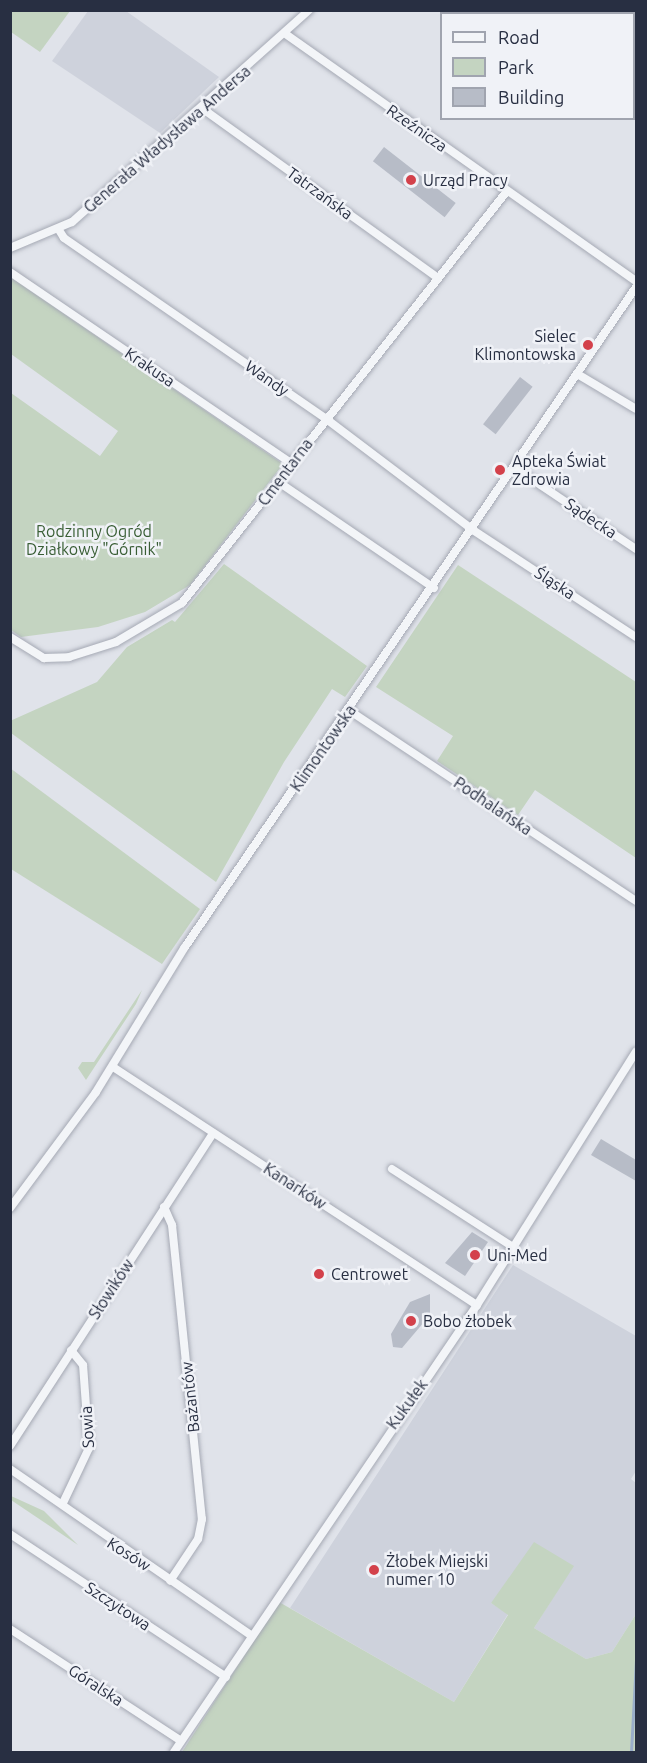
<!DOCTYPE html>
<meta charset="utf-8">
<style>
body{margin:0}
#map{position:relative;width:647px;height:1763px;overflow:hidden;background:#e0e3ea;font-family:Ubuntu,sans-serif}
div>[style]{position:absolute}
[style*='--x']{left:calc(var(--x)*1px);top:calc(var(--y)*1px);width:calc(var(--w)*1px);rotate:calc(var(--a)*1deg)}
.built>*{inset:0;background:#ced2dc}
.green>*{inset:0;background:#c4d4c1}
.stream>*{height:3px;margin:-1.5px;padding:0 1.5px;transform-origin:1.5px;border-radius:1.5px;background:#9aaecb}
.building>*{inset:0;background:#b7bcc7;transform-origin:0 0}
.roads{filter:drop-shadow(0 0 2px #a5a9b4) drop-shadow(0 0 2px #a5a9b4)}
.street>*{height:8px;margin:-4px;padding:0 4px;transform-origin:4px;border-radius:4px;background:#f3f5f8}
.dots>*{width:16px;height:16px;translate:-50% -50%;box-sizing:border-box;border:3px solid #f0f2f7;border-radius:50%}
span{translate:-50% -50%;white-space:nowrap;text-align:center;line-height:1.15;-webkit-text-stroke:5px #f0f2f7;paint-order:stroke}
.street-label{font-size:16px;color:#282f42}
.poi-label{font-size:16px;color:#282f42}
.left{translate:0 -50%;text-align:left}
.right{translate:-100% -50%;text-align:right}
.park-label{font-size:16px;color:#395e35}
.frame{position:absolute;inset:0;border:12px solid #282f42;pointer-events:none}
.legend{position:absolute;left:440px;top:12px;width:195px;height:108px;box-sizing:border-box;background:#f0f2f7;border:2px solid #a0a4af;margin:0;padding:8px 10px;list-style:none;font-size:18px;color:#282f42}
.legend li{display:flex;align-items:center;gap:12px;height:30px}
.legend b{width:30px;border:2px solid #a0a4af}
</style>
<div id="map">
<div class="built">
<i style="clip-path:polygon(88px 11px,126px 11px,219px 77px,160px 133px,52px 61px)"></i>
<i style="clip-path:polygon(513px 1265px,636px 1336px,636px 1471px,631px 1479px,636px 1483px,636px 1614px,612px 1652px,586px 1659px,534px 1628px,573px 1566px,491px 1603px,508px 1614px,454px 1702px,290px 1608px)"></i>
</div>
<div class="green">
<i style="clip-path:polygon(10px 11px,11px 10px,70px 11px,40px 52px,11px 32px)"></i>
<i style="clip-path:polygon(10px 277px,283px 464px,190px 585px,145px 612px,98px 627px,59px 632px,21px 637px,11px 630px,11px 393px,100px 456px,118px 431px,11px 354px)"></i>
<i style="clip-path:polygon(224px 564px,367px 666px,345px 697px,332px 689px,284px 762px,216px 882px,11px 733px,10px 721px,97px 682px,127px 647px,172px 620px,175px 622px)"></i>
<i style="clip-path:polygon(458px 565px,636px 682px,636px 858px,535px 790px,518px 815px,437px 761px,453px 736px,376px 687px)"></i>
<i style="clip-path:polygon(10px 768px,200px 909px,162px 964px,11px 869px)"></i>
<i style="clip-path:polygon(142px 990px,136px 1004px,86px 1080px,78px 1068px,82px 1062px,94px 1062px)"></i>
<i style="clip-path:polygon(11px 1496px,44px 1511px,78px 1545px,11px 1500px)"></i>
<i style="clip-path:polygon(534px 1542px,574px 1566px,534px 1628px,586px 1659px,612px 1652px,636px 1614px,636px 1752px,182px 1752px,279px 1602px,454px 1702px,508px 1615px,491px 1603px)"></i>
</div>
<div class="stream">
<i style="--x:631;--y:1752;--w:92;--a:-86.9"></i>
</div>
<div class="building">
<i style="left:384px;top:147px;width:91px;height:18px;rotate:38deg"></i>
<i style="left:520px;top:377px;width:16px;height:60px;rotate:38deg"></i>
<i style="clip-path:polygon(601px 1139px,636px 1160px,636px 1181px,591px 1155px)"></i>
<i style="clip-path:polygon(472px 1232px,488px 1242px,465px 1276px,445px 1263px)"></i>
<i style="clip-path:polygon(430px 1294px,430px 1315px,402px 1348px,393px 1347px,391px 1334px,410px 1302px)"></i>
</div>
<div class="roads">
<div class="street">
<i style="--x:287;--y:35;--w:427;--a:35.2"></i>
<i style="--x:203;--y:109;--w:289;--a:35.7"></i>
<i style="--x:59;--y:230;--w:9;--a:58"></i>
<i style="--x:64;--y:238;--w:317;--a:34.6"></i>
<i style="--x:325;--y:418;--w:186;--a:37.1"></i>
<i style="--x:473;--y:530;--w:195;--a:33.3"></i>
<i style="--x:10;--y:248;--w:67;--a:-22.8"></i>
<i style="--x:72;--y:222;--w:318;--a:-41.8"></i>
<i style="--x:10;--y:272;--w:338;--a:34.2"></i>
<i style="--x:579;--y:375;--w:66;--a:30.8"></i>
<i style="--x:515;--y:468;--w:146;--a:33.8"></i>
<i style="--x:277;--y:481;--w:190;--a:34.3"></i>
<i style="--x:10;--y:637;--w:40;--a:32"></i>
<i style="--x:44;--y:658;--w:25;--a:-2"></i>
<i style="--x:69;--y:657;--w:49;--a:-17.7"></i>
<i style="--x:116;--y:642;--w:77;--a:-30.6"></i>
<i style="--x:182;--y:603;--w:525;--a:-51.73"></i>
<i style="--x:350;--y:711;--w:343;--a:33.6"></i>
<i style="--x:113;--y:1067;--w:435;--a:33.2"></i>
<i style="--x:392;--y:1169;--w:144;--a:32.8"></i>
<i style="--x:164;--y:1207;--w:20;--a:66"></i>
<i style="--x:172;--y:1225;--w:296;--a:84.2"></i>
<i style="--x:202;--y:1519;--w:20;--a:101"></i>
<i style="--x:198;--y:1539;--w:50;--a:123.7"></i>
<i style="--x:10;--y:1208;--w:144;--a:-53.4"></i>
<i style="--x:96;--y:1092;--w:170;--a:-58.5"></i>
<i style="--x:185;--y:947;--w:799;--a:-55.65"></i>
<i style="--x:10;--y:1446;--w:373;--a:-57"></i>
<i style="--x:10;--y:1469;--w:293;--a:34.6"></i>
<i style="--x:63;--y:1503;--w:61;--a:-64.7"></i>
<i style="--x:89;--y:1448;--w:83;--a:-94.1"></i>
<i style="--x:83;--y:1365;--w:19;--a:-129"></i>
<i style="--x:10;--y:1534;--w:259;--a:33.5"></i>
<i style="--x:10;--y:1629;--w:204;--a:33.2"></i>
<i style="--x:174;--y:1752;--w:540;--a:-55.87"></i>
<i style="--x:477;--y:1305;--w:299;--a:-57.9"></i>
</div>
</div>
<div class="dots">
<i style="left:411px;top:180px;background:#d3414b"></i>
<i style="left:588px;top:345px;background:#d3414b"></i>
<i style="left:500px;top:470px;background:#d3414b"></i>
<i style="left:475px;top:1255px;background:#d3414b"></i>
<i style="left:319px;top:1274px;background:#d3414b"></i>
<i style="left:411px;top:1321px;background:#d3414b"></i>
<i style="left:374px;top:1570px;background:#d3414b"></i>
</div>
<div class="street-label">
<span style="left:417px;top:128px;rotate:35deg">Rzeźnicza</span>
<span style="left:167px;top:139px;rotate:-41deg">Generała Władysława Andersa</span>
<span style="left:320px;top:193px;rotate:36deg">Tatrzańska</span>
<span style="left:150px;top:367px;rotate:34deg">Krakusa</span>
<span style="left:267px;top:378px;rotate:35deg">Wandy</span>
<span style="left:285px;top:472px;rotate:-53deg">Cmentarna</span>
<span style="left:591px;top:518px;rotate:34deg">Sądecka</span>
<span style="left:555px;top:583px;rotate:33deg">Śląska</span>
<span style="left:323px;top:748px;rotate:-55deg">Klimontowska</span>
<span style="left:493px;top:806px;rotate:34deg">Podhalańska</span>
<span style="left:295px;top:1186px;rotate:33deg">Kanarków</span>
<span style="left:111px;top:1289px;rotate:-57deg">Słowików</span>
<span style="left:190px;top:1397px;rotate:-96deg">Bażantów</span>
<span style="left:407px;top:1404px;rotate:-54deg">Kukułek</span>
<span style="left:87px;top:1427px;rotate:-93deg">Sowia</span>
<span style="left:129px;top:1554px;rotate:33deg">Kosów</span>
<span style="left:118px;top:1606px;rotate:33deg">Szczytowa</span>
<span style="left:96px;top:1685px;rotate:33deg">Góralska</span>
</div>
<div class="poi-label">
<span class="left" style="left:423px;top:180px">Urząd Pracy</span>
<span class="right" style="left:576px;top:345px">Sielec<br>Klimontowska</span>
<span class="left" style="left:512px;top:470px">Apteka Świat<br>Zdrowia</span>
<span class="left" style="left:487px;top:1255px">Uni-Med</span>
<span class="left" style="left:331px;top:1274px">Centrowet</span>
<span class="left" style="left:423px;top:1321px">Bobo żłobek</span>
<span class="left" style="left:386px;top:1570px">Żłobek Miejski<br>numer 10</span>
</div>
<div class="park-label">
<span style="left:94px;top:540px">Rodzinny Ogród<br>Działkowy "Górnik"</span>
</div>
<div class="frame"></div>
<ul class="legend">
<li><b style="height:8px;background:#f3f5f8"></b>Road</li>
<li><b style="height:16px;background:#c4d4c1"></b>Park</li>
<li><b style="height:16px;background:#b7bcc7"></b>Building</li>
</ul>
</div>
